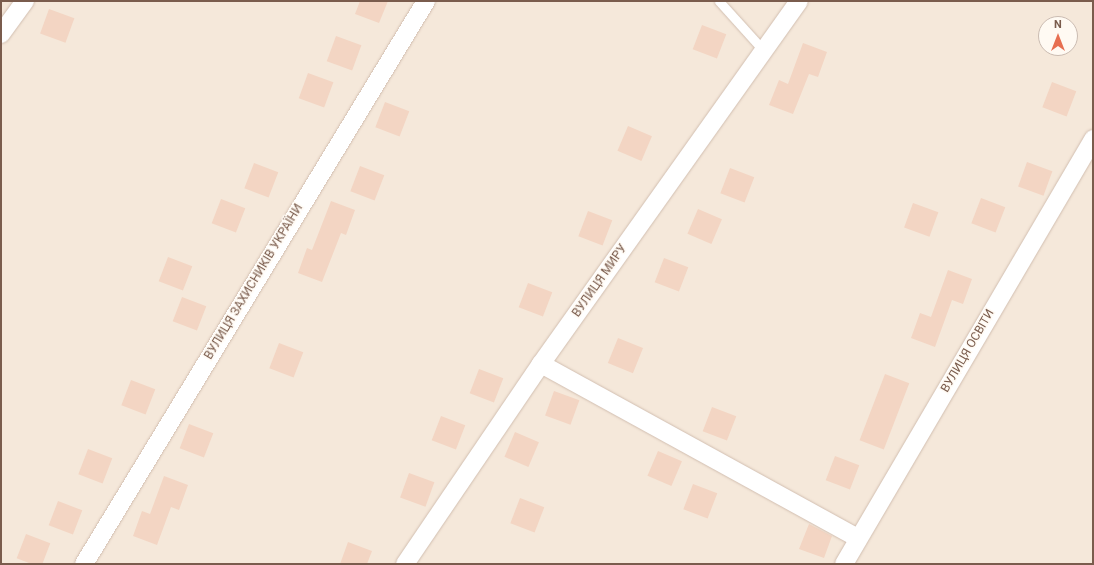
<!DOCTYPE html>
<meta charset="utf-8">
<style>
body{margin:0}
#map{position:relative;width:1094px;height:565px;overflow:hidden;background:#fdf6ec;font-family:Roboto,sans-serif}
div>[style]{position:absolute}
[style*='--x']{left:calc(var(--x)*1px);top:calc(var(--y)*1px);width:calc(var(--w)*1px);rotate:calc(var(--a)*1deg)}
.residential>*{inset:0;background:#f5e8da}
.building>*{inset:0;background:#f3d5c3;transform-origin:0 0}
.roads{filter:drop-shadow(0 0 1px #d1beb0) drop-shadow(0 0 1px #d1beb0)}
.lane>*{height:9px;margin:-4.5px;padding:0 4.5px;transform-origin:4.5px;border-radius:4.5px;background:#fff}
.street>*{height:18px;margin:-9px;padding:0 9px;transform-origin:9px;border-radius:9px;background:#fff}
span{translate:-50% -50%;white-space:nowrap;text-align:center;line-height:1.15;-webkit-text-stroke:3px #fffaf3;paint-order:stroke}
.street-label{font-size:12px;color:#7a5c4d}
.frame{position:absolute;inset:0;border:2px solid #7a5c4d;pointer-events:none}
.north{position:absolute;left:1038px;top:16px;width:40px;height:40px;box-sizing:border-box;background:#fffaf3;border:1px solid #cabbb1;border-radius:50%;rotate:0deg;font-size:11px;font-weight:700;line-height:16px;text-align:center;color:#7a5c4d}
.north::after{content:'';display:block;margin:auto;width:14px;height:18px;background:#e76f51;clip-path:polygon(50% 0,100% 100%,50% 72%,0 100%)}
</style>
<div id="map">
<div class="residential">
<i style="clip-path:polygon(evenodd,1px 1px,1093px 1px,1093px 564px,1px 564px,1px 1px,1046px 24px,1070px 24px,1070px 48px,1046px 48px,1046px 24px)"></i>
</div>
<div class="building">
<i style="clip-path:polygon(360px 1px,388px 1px,379px 23px,355px 14px)"></i>
<i style="left:49px;top:9px;width:27px;height:26px;rotate:20deg"></i>
<i style="left:702px;top:25px;width:26px;height:26px;rotate:21deg"></i>
<i style="left:336px;top:36px;width:27px;height:27px;rotate:20deg"></i>
<i style="clip-path:polygon(803px 43px,827px 52px,818px 77px,809px 74px,793px 114px,769px 105px,779px 80px,788px 84px)"></i>
<i style="left:308px;top:73px;width:27px;height:27px;rotate:20deg"></i>
<i style="left:1052px;top:82px;width:26px;height:27px;rotate:21deg"></i>
<i style="left:385px;top:102px;width:26px;height:27px;rotate:21deg"></i>
<i style="left:628px;top:126px;width:26px;height:27px;rotate:23deg"></i>
<i style="left:1027px;top:162px;width:27px;height:26px;rotate:20deg"></i>
<i style="left:254px;top:163px;width:26px;height:27px;rotate:21deg"></i>
<i style="left:360px;top:166px;width:26px;height:27px;rotate:21deg"></i>
<i style="left:730px;top:168px;width:26px;height:27px;rotate:21deg"></i>
<i style="left:981px;top:198px;width:26px;height:27px;rotate:21deg"></i>
<i style="left:221px;top:199px;width:26px;height:26px;rotate:21deg"></i>
<i style="clip-path:polygon(331px 201px,355px 210px,346px 235px,341px 233px,322px 282px,298px 273px,307px 248px,312px 250px)"></i>
<i style="left:913px;top:203px;width:27px;height:26px;rotate:20deg"></i>
<i style="left:698px;top:209px;width:26px;height:27px;rotate:23deg"></i>
<i style="left:588px;top:211px;width:26px;height:27px;rotate:21deg"></i>
<i style="left:168px;top:257px;width:26px;height:26px;rotate:21deg"></i>
<i style="left:664px;top:258px;width:26px;height:26px;rotate:21deg"></i>
<i style="clip-path:polygon(948px 270px,972px 279px,963px 304px,952px 300px,935px 347px,911px 338px,920px 313px,931px 317px)"></i>
<i style="left:528px;top:283px;width:26px;height:26px;rotate:21deg"></i>
<i style="left:182px;top:297px;width:26px;height:26px;rotate:21deg"></i>
<i style="left:618px;top:338px;width:27px;height:27px;rotate:22deg"></i>
<i style="left:279px;top:343px;width:26px;height:27px;rotate:21deg"></i>
<i style="left:479px;top:369px;width:26px;height:26px;rotate:21deg"></i>
<i style="left:885px;top:374px;width:26px;height:71px;rotate:21deg"></i>
<i style="left:131px;top:380px;width:26px;height:27px;rotate:21deg"></i>
<i style="left:554px;top:391px;width:27px;height:26px;rotate:20deg"></i>
<i style="left:712px;top:407px;width:26px;height:26px;rotate:21deg"></i>
<i style="left:441px;top:416px;width:26px;height:26px;rotate:21deg"></i>
<i style="left:189px;top:424px;width:26px;height:26px;rotate:21deg"></i>
<i style="left:515px;top:432px;width:26px;height:27px;rotate:23deg"></i>
<i style="left:88px;top:449px;width:26px;height:27px;rotate:21deg"></i>
<i style="left:658px;top:451px;width:26px;height:27px;rotate:23deg"></i>
<i style="left:835px;top:456px;width:26px;height:26px;rotate:21deg"></i>
<i style="left:409px;top:473px;width:27px;height:26px;rotate:20deg"></i>
<i style="clip-path:polygon(164px 476px,188px 485px,179px 510px,171px 507px,157px 545px,133px 536px,142px 511px,150px 514px)"></i>
<i style="left:693px;top:484px;width:26px;height:27px;rotate:21deg"></i>
<i style="left:520px;top:498px;width:26px;height:27px;rotate:21deg"></i>
<i style="left:58px;top:501px;width:26px;height:26px;rotate:21deg"></i>
<i style="clip-path:polygon(809px 524px,832px 536px,824px 558px,799px 549px)"></i>
<i style="left:26px;top:534px;width:26px;height:26px;rotate:21deg"></i>
<i style="clip-path:polygon(348px 542px,372px 551px,367px 564px,340px 564px)"></i>
</div>
<div class="roads">
<div class="lane">
<i style="--x:719;--y:1;--w:67;--a:48"></i>
</div>
<div class="street">
<i style="--x:1;--y:34;--w:41;--a:-54"></i>
<i style="--x:541;--y:364;--w:362;--a:28.8"></i>
<i style="--x:84;--y:564;--w:659;--a:-58.72"></i>
<i style="--x:405;--y:564;--w:242;--a:-55.8"></i>
<i style="--x:541;--y:364;--w:445;--a:-54.6"></i>
<i style="--x:844;--y:564;--w:493;--a:-59.6"></i>
</div>
</div>
<div class="street-label">
<span style="left:600px;top:281px;rotate:-55deg">ВУЛИЦЯ МИРУ</span>
<span style="left:254px;top:282px;rotate:-59deg">ВУЛИЦЯ ЗАХИСНИКІВ УКРАЇНИ</span>
<span style="left:968px;top:351px;rotate:-60deg">ВУЛИЦЯ ОСВІТИ</span>
</div>
<div class="frame"></div>
<div class="north">N</div>
</div>
